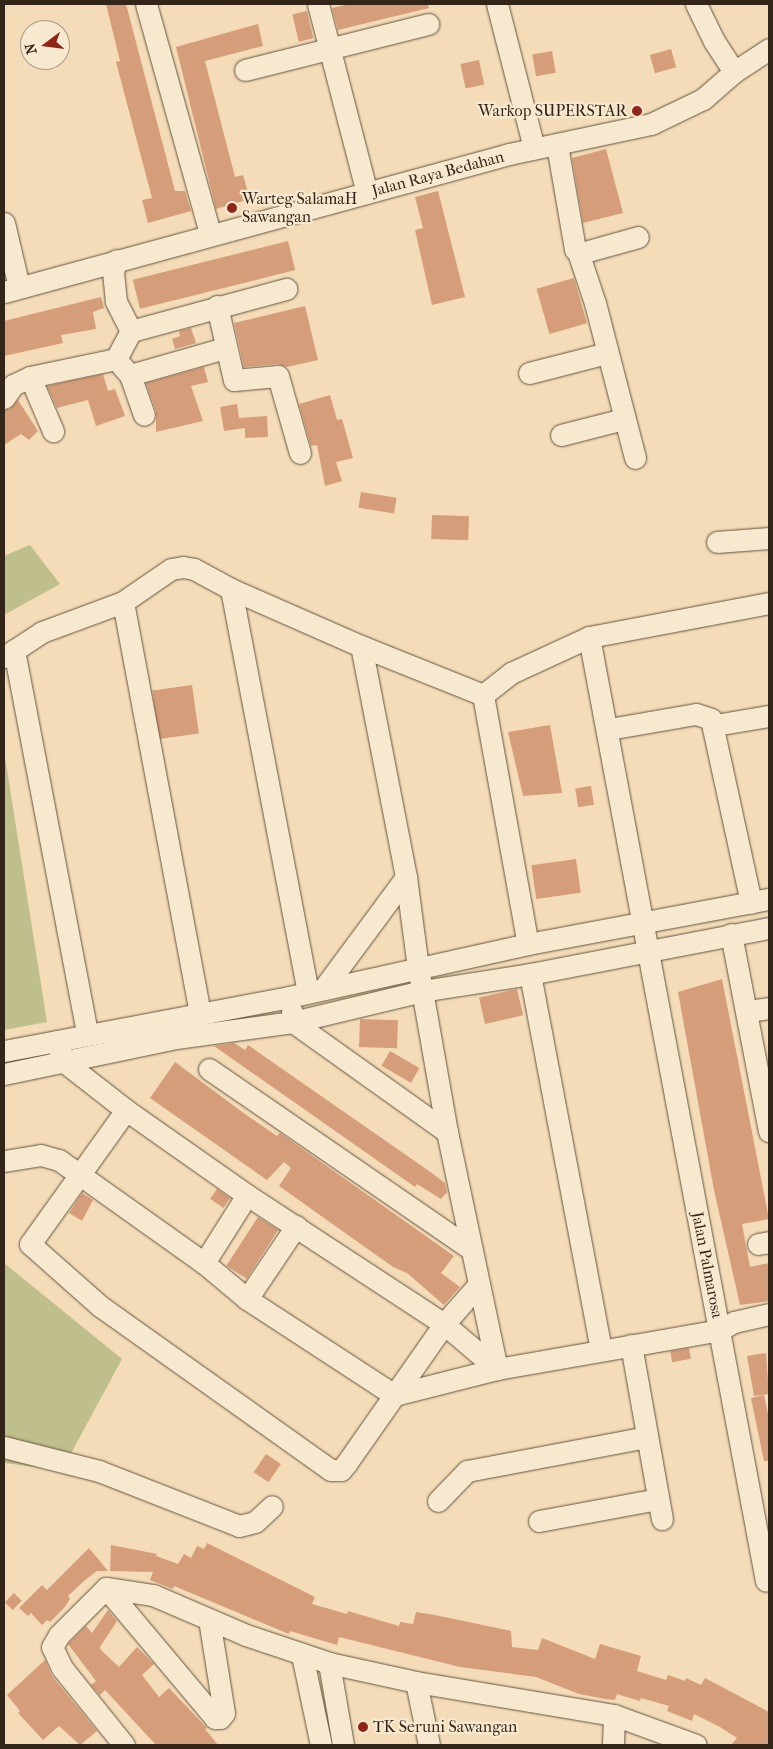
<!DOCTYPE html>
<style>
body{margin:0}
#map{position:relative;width:773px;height:1749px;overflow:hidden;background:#f3dcb7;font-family:"IM FELL French Canon",serif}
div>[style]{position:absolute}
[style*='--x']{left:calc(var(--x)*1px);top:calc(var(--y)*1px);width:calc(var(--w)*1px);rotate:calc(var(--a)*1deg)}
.green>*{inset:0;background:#bebf8c}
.building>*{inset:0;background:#d69d7a;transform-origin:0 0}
.roads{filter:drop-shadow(0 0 1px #63533f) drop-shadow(0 0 1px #63533f)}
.minor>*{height:21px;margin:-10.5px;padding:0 10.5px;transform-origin:10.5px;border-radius:10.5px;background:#f7e8d0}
.dots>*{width:14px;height:14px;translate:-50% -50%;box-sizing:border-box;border:2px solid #f7e8d0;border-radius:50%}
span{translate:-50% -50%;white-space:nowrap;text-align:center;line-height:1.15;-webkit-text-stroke:4.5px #f7e8d0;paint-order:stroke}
.poi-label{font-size:16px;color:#332517}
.right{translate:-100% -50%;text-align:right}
.left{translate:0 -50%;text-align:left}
.street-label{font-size:16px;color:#332517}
.frame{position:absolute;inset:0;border:5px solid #332517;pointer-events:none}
.north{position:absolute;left:20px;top:20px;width:50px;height:50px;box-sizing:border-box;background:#f7e8d0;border:1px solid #a99a86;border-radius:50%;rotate:255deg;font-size:14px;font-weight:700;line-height:20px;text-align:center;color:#332517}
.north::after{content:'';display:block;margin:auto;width:18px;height:22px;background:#8f2418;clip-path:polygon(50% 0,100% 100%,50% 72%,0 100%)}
</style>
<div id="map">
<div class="green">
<i style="clip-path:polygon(30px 545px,60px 584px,4px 615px,4px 556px)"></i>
<i style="clip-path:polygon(4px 751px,47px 1022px,4px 1030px)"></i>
<i style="clip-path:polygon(4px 1263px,122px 1359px,62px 1470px,4px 1463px)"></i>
</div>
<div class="building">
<i style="clip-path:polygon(106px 4px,126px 4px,175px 191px,185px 191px,191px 211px,148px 223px,142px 200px,152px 198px,116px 62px,120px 61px)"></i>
<i style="clip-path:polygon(349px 4px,428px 4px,429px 8px,338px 30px,332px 8px)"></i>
<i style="left:307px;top:11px;width:28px;height:15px;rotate:77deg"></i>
<i style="clip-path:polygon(258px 24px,263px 46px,205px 61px,235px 177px,243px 175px,250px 199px,216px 209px,176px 47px)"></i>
<i style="left:671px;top:49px;width:19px;height:22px;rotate:74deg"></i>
<i style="left:552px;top:51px;width:22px;height:20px;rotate:80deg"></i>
<i style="left:479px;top:60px;width:25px;height:19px;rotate:78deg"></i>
<i style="clip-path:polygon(606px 149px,623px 213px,583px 223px,572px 158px)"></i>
<i style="clip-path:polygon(438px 191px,465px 297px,432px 305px,415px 230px,423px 228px,415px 197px)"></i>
<i style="left:288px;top:241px;width:30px;height:160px;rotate:76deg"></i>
<i style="left:574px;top:278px;width:47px;height:39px;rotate:74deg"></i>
<i style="clip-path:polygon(101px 297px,104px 308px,93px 312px,96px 329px,61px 335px,63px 343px,4px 356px,4px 321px)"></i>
<i style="clip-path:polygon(305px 306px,318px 360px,287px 367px,277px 364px,244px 367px,234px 323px)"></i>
<i style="clip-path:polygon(191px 328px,196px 343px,175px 349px,172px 339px,180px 336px,179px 331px)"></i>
<i style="clip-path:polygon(204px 367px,208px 382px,191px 386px,203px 421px,156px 432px,156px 411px,146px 383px)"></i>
<i style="clip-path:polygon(103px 374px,108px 391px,115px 389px,125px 416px,96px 426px,88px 400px,57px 408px,47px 386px)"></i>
<i style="clip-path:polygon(330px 395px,337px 420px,342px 419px,353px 458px,336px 462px,342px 481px,325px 486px,317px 445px,311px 446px,299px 404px)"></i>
<i style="clip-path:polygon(18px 400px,38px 431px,29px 440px,21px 434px,4px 445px,4px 410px,10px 409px)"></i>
<i style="clip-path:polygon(237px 404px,239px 418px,267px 416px,268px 437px,245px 438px,245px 428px,224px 431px,220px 407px)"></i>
<i style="left:361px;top:492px;width:36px;height:16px;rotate:9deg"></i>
<i style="left:432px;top:515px;width:37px;height:24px;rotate:2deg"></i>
<i style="left:192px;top:685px;width:49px;height:40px;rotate:82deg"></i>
<i style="clip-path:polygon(550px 725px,562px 793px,523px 796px,508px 732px)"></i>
<i style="left:591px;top:786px;width:19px;height:16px;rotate:81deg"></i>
<i style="left:576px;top:859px;width:34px;height:45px;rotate:82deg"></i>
<i style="clip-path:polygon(722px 979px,769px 1219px,742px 1224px,750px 1267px,769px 1263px,769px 1301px,740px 1305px,714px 1190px,678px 992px)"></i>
<i style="left:517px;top:989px;width:27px;height:39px;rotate:77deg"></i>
<i style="left:360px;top:1019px;width:38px;height:28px;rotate:2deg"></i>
<i style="clip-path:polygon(234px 1043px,245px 1050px,248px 1045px,429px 1171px,445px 1183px,447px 1192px,441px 1199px,417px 1184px,415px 1187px,214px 1046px)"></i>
<i style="left:390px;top:1051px;width:34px;height:17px;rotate:30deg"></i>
<i style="clip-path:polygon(175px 1062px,245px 1114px,277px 1136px,280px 1133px,454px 1256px,441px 1273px,460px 1287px,444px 1305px,407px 1273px,393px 1267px,279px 1186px,291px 1168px,284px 1162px,267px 1180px,150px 1098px)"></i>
<i style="left:217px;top:1189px;width:16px;height:12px;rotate:35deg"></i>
<i style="clip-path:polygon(82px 1193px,93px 1200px,82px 1221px,69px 1213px)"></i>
<i style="left:258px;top:1217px;width:24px;height:58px;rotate:33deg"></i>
<i style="left:689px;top:1348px;width:11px;height:19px;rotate:80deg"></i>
<i style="clip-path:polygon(766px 1353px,769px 1394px,754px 1396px,747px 1356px)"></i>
<i style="clip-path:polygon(764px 1395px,769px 1419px,769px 1461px,764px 1461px,751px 1398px)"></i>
<i style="left:266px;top:1454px;width:18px;height:22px;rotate:34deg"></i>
<i style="clip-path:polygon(207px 1543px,315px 1597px,312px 1604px,347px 1614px,348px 1611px,399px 1626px,400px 1622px,413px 1624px,416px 1612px,435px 1615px,511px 1631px,512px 1647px,538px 1650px,542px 1638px,595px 1659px,600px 1644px,641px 1656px,637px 1671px,666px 1680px,668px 1675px,685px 1681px,686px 1678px,701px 1685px,705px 1678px,769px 1712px,769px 1745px,731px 1745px,737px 1738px,720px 1727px,694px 1714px,692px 1721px,667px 1711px,669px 1706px,641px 1698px,640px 1701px,617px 1694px,615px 1700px,605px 1699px,579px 1694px,536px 1677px,460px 1667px,339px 1637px,337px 1645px,290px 1631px,289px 1634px,174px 1586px,173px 1589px,150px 1580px,153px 1572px,110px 1571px,111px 1545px,157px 1554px,156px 1556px,178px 1564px,184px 1554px,191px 1558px,197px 1546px,204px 1549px)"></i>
<i style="clip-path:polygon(89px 1548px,108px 1571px,97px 1571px,85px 1580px,68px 1596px,70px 1599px,64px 1608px,50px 1622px,47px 1620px,42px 1625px,31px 1613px,28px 1616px,19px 1608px,42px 1585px,47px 1590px)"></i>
<i style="left:14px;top:1593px;width:11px;height:13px;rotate:45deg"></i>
<i style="clip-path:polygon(108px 1610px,117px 1621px,100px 1647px,101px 1650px,119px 1667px,137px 1647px,154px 1664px,142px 1675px,159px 1697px,169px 1688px,207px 1728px,205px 1729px,218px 1745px,156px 1745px,105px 1690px,100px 1695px,91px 1685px,96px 1681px,68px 1644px,86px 1626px,92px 1633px)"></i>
<i style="clip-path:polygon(45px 1660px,52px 1676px,97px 1731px,80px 1745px,59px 1726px,43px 1740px,18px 1713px,20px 1711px,7px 1695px)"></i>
</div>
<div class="roads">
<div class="minor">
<i style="--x:146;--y:4;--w:238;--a:74.4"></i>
<i style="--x:318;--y:4;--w:195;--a:75.5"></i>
<i style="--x:497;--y:4;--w:149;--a:75.6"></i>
<i style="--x:696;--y:4;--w:41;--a:64.1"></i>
<i style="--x:714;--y:41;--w:37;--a:57"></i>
<i style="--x:245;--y:70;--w:189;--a:-14.1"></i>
<i style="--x:557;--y:145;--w:106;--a:80.2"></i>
<i style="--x:575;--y:249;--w:7;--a:34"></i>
<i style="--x:581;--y:253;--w:59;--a:-15.7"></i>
<i style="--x:4;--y:223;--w:66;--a:76.8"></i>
<i style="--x:578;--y:252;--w:54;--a:71.6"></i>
<i style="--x:595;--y:303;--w:160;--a:75.5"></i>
<i style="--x:4;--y:292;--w:524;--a:-15.28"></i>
<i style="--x:509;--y:154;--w:145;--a:-11.9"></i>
<i style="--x:651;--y:124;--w:58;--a:-25.7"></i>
<i style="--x:703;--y:99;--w:41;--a:-41.1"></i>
<i style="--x:734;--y:72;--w:42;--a:-33.3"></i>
<i style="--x:217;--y:306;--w:76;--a:77.1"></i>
<i style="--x:234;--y:380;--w:44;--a:-5.2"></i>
<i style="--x:278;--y:376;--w:80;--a:74.1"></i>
<i style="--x:131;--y:331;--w:161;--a:-15.2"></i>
<i style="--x:121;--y:365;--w:13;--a:48"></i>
<i style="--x:130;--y:375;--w:42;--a:70.7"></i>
<i style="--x:529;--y:373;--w:81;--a:-14.4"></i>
<i style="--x:130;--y:375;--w:99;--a:-15.9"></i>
<i style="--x:30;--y:377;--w:59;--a:66.9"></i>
<i style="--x:4;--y:398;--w:16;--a:-55"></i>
<i style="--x:13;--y:385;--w:19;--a:-25"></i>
<i style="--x:30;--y:377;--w:88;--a:-11.8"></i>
<i style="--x:116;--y:359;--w:32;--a:-62"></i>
<i style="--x:131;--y:331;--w:34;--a:-117"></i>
<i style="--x:116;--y:301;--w:28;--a:-96"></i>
<i style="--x:113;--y:273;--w:13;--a:-77"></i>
<i style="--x:561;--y:435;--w:65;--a:-14.3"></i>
<i style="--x:717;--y:542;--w:52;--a:-4.4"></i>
<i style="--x:231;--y:589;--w:410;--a:79.2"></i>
<i style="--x:123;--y:602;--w:417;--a:79.4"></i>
<i style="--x:589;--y:637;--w:960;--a:79.38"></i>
<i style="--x:14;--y:650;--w:391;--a:79.2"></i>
<i style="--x:4;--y:657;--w:45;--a:-33.3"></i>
<i style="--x:42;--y:632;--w:86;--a:-20.3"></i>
<i style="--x:123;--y:602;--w:58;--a:-34.5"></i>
<i style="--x:171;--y:569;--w:12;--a:-9"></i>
<i style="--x:183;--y:567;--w:11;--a:10"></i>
<i style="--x:194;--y:569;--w:42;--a:28.4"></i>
<i style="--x:231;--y:589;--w:142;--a:23.7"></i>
<i style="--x:361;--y:646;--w:131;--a:21.9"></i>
<i style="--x:483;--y:695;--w:36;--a:-38"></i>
<i style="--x:511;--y:673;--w:86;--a:-24.8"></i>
<i style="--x:589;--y:637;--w:183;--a:-10.7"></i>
<i style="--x:483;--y:695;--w:253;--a:79.8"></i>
<i style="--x:715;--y:725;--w:55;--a:-9.5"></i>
<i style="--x:609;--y:729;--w:88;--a:-9.8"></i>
<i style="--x:696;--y:714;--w:16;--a:18"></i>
<i style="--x:711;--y:719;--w:188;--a:77.7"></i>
<i style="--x:731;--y:934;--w:201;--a:79.1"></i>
<i style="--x:530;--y:974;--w:382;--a:79.3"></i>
<i style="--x:324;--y:988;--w:138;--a:-53.5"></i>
<i style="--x:748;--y:1011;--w:21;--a:-8"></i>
<i style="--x:292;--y:1012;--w:10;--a:84"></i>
<i style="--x:293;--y:1022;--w:189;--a:35.5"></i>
<i style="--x:57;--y:1041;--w:21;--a:73"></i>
<i style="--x:63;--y:1061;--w:80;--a:37.9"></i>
<i style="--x:126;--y:1110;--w:148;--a:35.1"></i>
<i style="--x:247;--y:1195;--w:235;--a:33.2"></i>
<i style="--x:444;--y:1324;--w:70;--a:40.3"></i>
<i style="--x:497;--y:1369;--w:242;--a:-101.9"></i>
<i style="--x:447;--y:1132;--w:167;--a:-100"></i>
<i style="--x:418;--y:968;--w:92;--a:-97.5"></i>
<i style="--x:406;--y:877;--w:235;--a:-101"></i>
<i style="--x:4;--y:1051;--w:290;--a:-10.7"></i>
<i style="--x:289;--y:997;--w:245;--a:-12.5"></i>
<i style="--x:528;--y:944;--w:245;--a:-10.6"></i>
<i style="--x:209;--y:1069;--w:318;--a:34.5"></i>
<i style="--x:4;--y:1074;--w:176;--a:-11.8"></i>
<i style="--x:176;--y:1038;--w:118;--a:-7.8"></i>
<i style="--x:293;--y:1022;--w:133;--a:-13.5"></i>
<i style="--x:422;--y:991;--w:109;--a:-8.9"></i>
<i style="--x:530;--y:974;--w:243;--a:-10.9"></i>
<i style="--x:126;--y:1110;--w:165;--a:125.6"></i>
<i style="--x:30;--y:1244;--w:94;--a:41.5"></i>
<i style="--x:100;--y:1306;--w:283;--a:35.4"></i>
<i style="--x:331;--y:1470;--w:10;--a:0"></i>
<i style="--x:341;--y:1470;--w:8;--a:-50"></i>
<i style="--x:346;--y:1464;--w:171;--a:-55"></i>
<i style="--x:444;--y:1324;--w:53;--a:-48.8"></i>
<i style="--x:4;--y:1161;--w:37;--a:-9"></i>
<i style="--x:41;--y:1155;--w:19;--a:16"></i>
<i style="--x:59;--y:1160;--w:178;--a:35.4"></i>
<i style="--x:204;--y:1263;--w:56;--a:39.9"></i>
<i style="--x:247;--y:1299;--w:176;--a:33.1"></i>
<i style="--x:394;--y:1395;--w:106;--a:-14.2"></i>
<i style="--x:497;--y:1369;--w:226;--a:-9.9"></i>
<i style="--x:720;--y:1330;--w:16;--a:-30"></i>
<i style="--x:734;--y:1322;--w:36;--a:-13"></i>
<i style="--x:758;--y:1244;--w:11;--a:-10"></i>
<i style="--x:204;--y:1263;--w:80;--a:-57.7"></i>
<i style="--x:247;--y:1299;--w:88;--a:-56.1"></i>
<i style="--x:631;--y:1345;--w:177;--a:79.9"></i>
<i style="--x:4;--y:1447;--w:98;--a:14.2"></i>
<i style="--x:99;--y:1471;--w:150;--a:21.4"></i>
<i style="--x:239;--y:1526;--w:16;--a:-14"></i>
<i style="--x:255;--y:1522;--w:23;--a:-43"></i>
<i style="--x:438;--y:1501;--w:42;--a:-46"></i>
<i style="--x:467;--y:1471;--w:183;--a:-10.7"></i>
<i style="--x:539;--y:1521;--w:121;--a:-10.5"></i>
<i style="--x:106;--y:1588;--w:170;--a:50"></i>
<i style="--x:215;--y:1718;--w:5;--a:0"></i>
<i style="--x:220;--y:1718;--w:6;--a:-51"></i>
<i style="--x:224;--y:1713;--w:95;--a:-99.1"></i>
<i style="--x:302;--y:1655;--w:92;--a:78.1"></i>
<i style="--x:329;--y:1663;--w:83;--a:80.3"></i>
<i style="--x:416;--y:1682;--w:64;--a:78.3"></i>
<i style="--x:124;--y:1745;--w:99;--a:-128.8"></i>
<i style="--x:62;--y:1668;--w:23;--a:-115"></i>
<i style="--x:52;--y:1647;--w:14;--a:-60"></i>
<i style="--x:59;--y:1635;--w:66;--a:-45"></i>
<i style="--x:106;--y:1588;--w:48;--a:8.5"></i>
<i style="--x:153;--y:1595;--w:101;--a:23.3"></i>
<i style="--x:246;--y:1635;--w:88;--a:18.6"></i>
<i style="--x:329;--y:1663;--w:89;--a:12.3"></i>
<i style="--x:416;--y:1682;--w:201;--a:9.5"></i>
<i style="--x:614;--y:1715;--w:87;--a:20.1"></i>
<i style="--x:613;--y:1745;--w:30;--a:-88"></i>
</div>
</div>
<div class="dots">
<i style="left:637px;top:111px;background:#8f2418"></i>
<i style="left:232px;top:208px;background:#8f2418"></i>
<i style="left:363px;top:1727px;background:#8f2418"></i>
</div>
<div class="poi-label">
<span class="right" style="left:627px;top:111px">Warkop SUPERSTAR</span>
<span class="left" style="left:242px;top:208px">Warteg SalamaH<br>Sawangan</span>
<span class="left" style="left:373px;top:1727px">TK Seruni Sawangan</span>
</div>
<div class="street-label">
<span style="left:438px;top:174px;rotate:-15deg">Jalan Raya Bedahan</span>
<span style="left:707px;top:1265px;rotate:79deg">Jalan Palmarosa</span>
</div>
<div class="frame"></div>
<div class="north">N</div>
</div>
